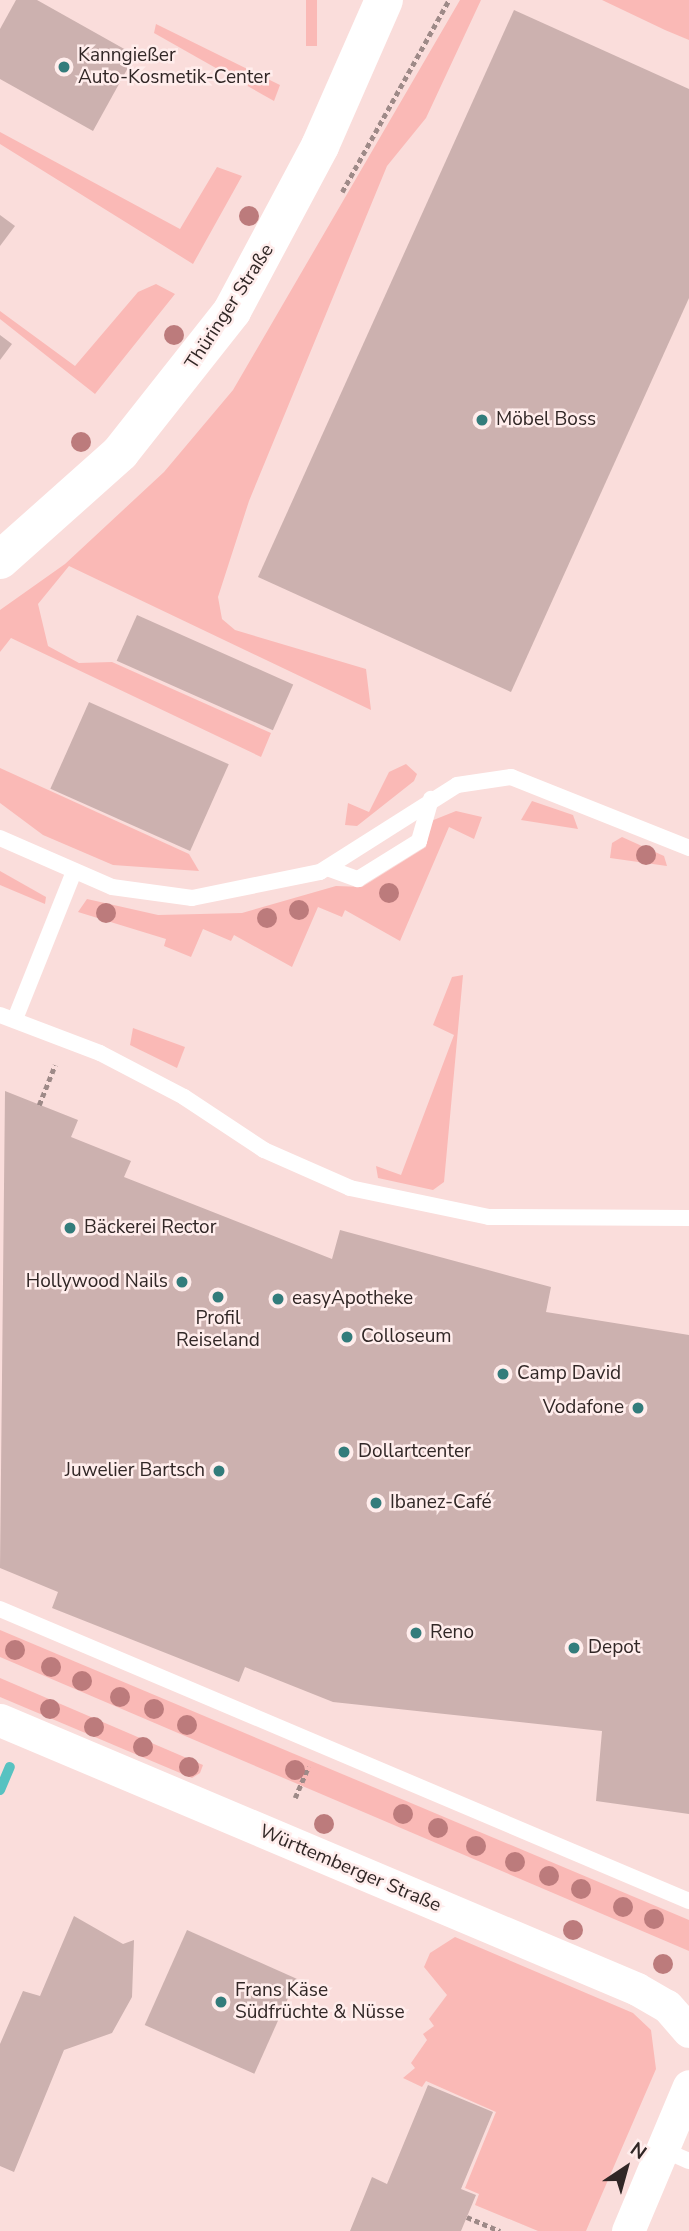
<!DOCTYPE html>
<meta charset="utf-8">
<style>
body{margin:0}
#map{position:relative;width:689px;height:2231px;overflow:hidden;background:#fadddb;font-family:"Nunito Sans",sans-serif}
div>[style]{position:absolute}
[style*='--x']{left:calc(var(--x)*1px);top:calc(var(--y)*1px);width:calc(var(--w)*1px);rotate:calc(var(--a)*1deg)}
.green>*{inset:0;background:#fab9b6;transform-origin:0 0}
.stream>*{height:10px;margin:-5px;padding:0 5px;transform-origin:5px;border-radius:5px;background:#57c2c1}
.building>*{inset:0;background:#ccb1af;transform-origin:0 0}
.path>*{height:4.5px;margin-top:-2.25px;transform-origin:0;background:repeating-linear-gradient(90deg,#9e8a88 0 5px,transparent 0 8.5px)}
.lane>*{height:16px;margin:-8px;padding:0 8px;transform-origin:8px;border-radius:8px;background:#fff}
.street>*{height:33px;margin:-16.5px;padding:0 16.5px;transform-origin:16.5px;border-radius:16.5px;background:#fff}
.secondary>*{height:38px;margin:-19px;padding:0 19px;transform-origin:19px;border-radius:19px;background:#fff}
.trees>*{width:20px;height:20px;margin:-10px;border-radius:50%;background:#bc7b7c}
.dots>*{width:19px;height:19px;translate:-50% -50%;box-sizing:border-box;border:4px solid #ffedec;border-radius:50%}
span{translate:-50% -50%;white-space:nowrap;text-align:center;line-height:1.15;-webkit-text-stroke:5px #ffedec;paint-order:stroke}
.poi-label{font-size:19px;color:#312726}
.left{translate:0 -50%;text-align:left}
.right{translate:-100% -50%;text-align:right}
.street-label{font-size:19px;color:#312726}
.north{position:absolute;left:591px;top:2133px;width:70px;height:70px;-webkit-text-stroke:5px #ffedec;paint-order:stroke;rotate:36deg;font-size:19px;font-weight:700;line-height:28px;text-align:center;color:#312726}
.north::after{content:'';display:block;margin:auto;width:24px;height:32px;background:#312726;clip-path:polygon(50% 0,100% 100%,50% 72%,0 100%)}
</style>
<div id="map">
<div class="green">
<i style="left:306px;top:0;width:11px;height:46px"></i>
<i style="clip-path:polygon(460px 0,481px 0,426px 118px,387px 166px,249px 501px,218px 597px,222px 619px,235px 630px,366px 669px,371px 710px,69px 566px,38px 604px,48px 646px,79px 663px,112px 662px,271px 733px,261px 757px,11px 638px,0 652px,0 610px,65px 564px,164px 472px,233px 390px)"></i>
<i style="clip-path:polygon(602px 0,689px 0,689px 40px,665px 30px)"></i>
<i style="clip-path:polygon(156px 24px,280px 85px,274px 101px,154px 33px)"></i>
<i style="clip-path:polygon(0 132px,180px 229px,217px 167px,242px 176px,193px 264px,0 144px)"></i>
<i style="clip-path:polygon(156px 284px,175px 294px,95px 394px,0 319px,0 311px,75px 366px,138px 292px)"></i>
<i style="clip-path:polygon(406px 764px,417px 774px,414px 781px,357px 826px,345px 825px,348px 803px,369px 812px,389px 772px)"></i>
<i style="clip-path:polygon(0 768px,189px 854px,199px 871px,113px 865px,43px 835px,0 803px)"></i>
<i style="clip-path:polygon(532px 801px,573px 815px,578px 829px,521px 820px)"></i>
<i style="clip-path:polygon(456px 811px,482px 817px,474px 839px,449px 827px,400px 941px,345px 910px,342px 917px,318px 907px,292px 967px,234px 935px,231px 941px,203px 929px,191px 957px,164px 946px,166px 939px,78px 912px,87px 899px,158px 915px,242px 913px,336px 886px,362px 887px,426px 847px,431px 821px)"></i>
<i style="clip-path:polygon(622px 837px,664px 856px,667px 866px,610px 858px,612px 843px)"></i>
<i style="clip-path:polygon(0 871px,46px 897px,45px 904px,0 885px)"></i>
<i style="clip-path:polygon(463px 975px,444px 1182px,433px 1190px,378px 1178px,376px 1166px,401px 1175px,454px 1035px,433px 1025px,452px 977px)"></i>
<i style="clip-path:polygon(133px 1028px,185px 1047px,177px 1068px,130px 1045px)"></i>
<i style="clip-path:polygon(0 1630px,689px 1920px,689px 1951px,0 1657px)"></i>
<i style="clip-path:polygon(0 1678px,203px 1765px,200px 1773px,192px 1778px,0 1697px)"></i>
<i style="clip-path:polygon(455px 1937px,633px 2013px,651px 2030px,656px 2069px,586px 2231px,538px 2231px,475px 2205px,479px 2194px,465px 2188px,496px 2112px,426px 2081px,422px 2087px,403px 2078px,415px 2068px,411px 2063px,427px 2040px,423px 2034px,434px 2026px,429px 2019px,447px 1995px,424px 1967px,430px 1953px)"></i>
</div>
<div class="stream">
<i style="--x:0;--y:1790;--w:25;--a:-67"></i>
</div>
<div class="building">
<i style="clip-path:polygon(16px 0,37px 0,135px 55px,93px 131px,0 79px,0 29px)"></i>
<i style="clip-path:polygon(514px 10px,689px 89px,689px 298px,511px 692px,258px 577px)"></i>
<i style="clip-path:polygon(0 215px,15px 226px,0 246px)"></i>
<i style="clip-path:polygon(0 335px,12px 344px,0 360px)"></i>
<i style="left:137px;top:615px;width:171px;height:50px;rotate:24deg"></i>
<i style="left:89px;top:702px;width:153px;height:95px;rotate:24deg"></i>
<i style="clip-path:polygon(5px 1091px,78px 1120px,71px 1137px,131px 1161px,124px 1177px,332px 1259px,340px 1230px,551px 1287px,546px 1312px,689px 1335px,689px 1814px,596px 1801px,602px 1731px,333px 1702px,245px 1667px,239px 1682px,52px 1608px,58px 1592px,0 1568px)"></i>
<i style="clip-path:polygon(74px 1916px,123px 1944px,134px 1940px,132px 1997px,112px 2033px,64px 2050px,14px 2172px,0 2166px,0 2044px,23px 1991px,40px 1996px)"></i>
<i style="left:187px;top:1930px;width:120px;height:104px;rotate:24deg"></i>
<i style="clip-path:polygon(428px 2085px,493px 2112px,461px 2189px,476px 2195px,461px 2231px,350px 2231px,372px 2177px,387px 2184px)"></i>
</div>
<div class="path">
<i style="--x:342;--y:192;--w:220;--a:-60.9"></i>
<i style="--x:39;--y:1105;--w:43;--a:-68.2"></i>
<i style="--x:295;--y:1798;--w:34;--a:-67"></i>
<i style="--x:467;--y:2217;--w:36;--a:23"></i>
</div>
<div class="lane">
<i style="--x:0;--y:838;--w:122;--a:23.6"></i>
<i style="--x:112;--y:887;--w:81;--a:7.8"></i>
<i style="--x:192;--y:898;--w:131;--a:-11.5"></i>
<i style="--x:320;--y:872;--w:162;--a:-32.4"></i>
<i style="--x:457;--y:785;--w:55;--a:-8.4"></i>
<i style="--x:511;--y:777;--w:192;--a:21.7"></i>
<i style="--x:327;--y:868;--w:33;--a:20"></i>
<i style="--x:358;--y:879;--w:72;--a:-31.9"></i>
<i style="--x:419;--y:841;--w:44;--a:-74.1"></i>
<i style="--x:0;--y:1015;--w:107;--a:20.8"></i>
<i style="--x:100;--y:1053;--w:95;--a:27.6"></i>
<i style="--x:184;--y:1097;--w:96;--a:33.5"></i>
<i style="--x:264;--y:1150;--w:94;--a:23.8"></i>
<i style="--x:350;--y:1188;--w:142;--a:11.8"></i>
<i style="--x:489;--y:1217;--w:200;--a:0.3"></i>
<i style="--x:15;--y:1019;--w:156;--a:-68.2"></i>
<i style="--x:0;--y:1609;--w:748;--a:22.97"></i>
<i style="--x:664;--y:2150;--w:27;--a:24"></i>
</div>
<div class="street">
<i style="--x:0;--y:1720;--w:691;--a:22.89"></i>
<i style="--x:637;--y:1989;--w:34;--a:30"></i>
<i style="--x:667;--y:2006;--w:33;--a:49"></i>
<i style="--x:628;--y:2231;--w:157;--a:-67.2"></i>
</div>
<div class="secondary">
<i style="--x:0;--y:560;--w:161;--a:-41.7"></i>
<i style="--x:120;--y:453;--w:181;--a:-51.7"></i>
<i style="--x:232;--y:311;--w:187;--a:-61.9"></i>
<i style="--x:320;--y:146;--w:159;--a:-66.3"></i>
</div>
<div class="trees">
<i style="left:249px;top:216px"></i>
<i style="left:174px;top:335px"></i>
<i style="left:81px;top:442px"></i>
<i style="left:646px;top:855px"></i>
<i style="left:389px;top:893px"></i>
<i style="left:299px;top:910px"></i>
<i style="left:106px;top:913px"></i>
<i style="left:267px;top:918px"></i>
<i style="left:15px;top:1650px"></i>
<i style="left:51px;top:1667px"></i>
<i style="left:82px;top:1681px"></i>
<i style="left:120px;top:1697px"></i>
<i style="left:50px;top:1709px"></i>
<i style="left:154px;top:1709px"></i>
<i style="left:187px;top:1725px"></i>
<i style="left:94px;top:1727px"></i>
<i style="left:143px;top:1747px"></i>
<i style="left:189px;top:1767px"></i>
<i style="left:295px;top:1770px"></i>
<i style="left:403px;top:1814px"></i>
<i style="left:324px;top:1824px"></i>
<i style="left:438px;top:1828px"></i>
<i style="left:476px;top:1846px"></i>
<i style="left:515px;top:1862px"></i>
<i style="left:549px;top:1876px"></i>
<i style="left:581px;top:1889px"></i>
<i style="left:623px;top:1907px"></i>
<i style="left:654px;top:1919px"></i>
<i style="left:573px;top:1930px"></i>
<i style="left:663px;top:1964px"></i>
</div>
<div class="dots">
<i style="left:64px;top:67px;background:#337c7b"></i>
<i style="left:482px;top:420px;background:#337c7b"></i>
<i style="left:70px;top:1228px;background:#337c7b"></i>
<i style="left:182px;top:1282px;background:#337c7b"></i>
<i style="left:218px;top:1297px;background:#337c7b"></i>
<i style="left:278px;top:1299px;background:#337c7b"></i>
<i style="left:347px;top:1337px;background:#337c7b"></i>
<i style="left:503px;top:1374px;background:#337c7b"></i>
<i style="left:638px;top:1408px;background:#337c7b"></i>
<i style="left:344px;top:1452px;background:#337c7b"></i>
<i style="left:219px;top:1471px;background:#337c7b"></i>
<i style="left:376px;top:1503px;background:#337c7b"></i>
<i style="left:416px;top:1633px;background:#337c7b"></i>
<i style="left:574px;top:1648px;background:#337c7b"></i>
<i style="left:221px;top:2002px;background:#337c7b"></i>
</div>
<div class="poi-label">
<span class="left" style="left:78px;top:67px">Kanngießer<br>Auto-Kosmetik-Center</span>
<span class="left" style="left:496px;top:420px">Möbel Boss</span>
<span class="left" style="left:84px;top:1228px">Bäckerei Rector</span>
<span class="right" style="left:168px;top:1282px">Hollywood Nails</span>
<span class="left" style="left:292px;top:1299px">easyApotheke</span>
<span style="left:218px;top:1330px">Profil<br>Reiseland</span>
<span class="left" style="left:361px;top:1337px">Colloseum</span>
<span class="left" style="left:517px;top:1374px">Camp David</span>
<span class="right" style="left:624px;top:1408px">Vodafone</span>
<span class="left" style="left:358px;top:1452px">Dollartcenter</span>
<span class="right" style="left:205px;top:1471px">Juwelier Bartsch</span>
<span class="left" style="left:390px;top:1503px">Ibanez-Café</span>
<span class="left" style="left:430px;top:1633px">Reno</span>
<span class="left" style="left:588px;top:1648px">Depot</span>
<span class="left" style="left:235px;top:2002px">Frans Käse<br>Südfrüchte &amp; Nüsse</span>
</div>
<div class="street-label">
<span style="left:230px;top:307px;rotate:-57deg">Thüringer Straße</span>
<span style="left:350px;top:1869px;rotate:23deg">Württemberger Straße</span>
</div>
<div class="north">N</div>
</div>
